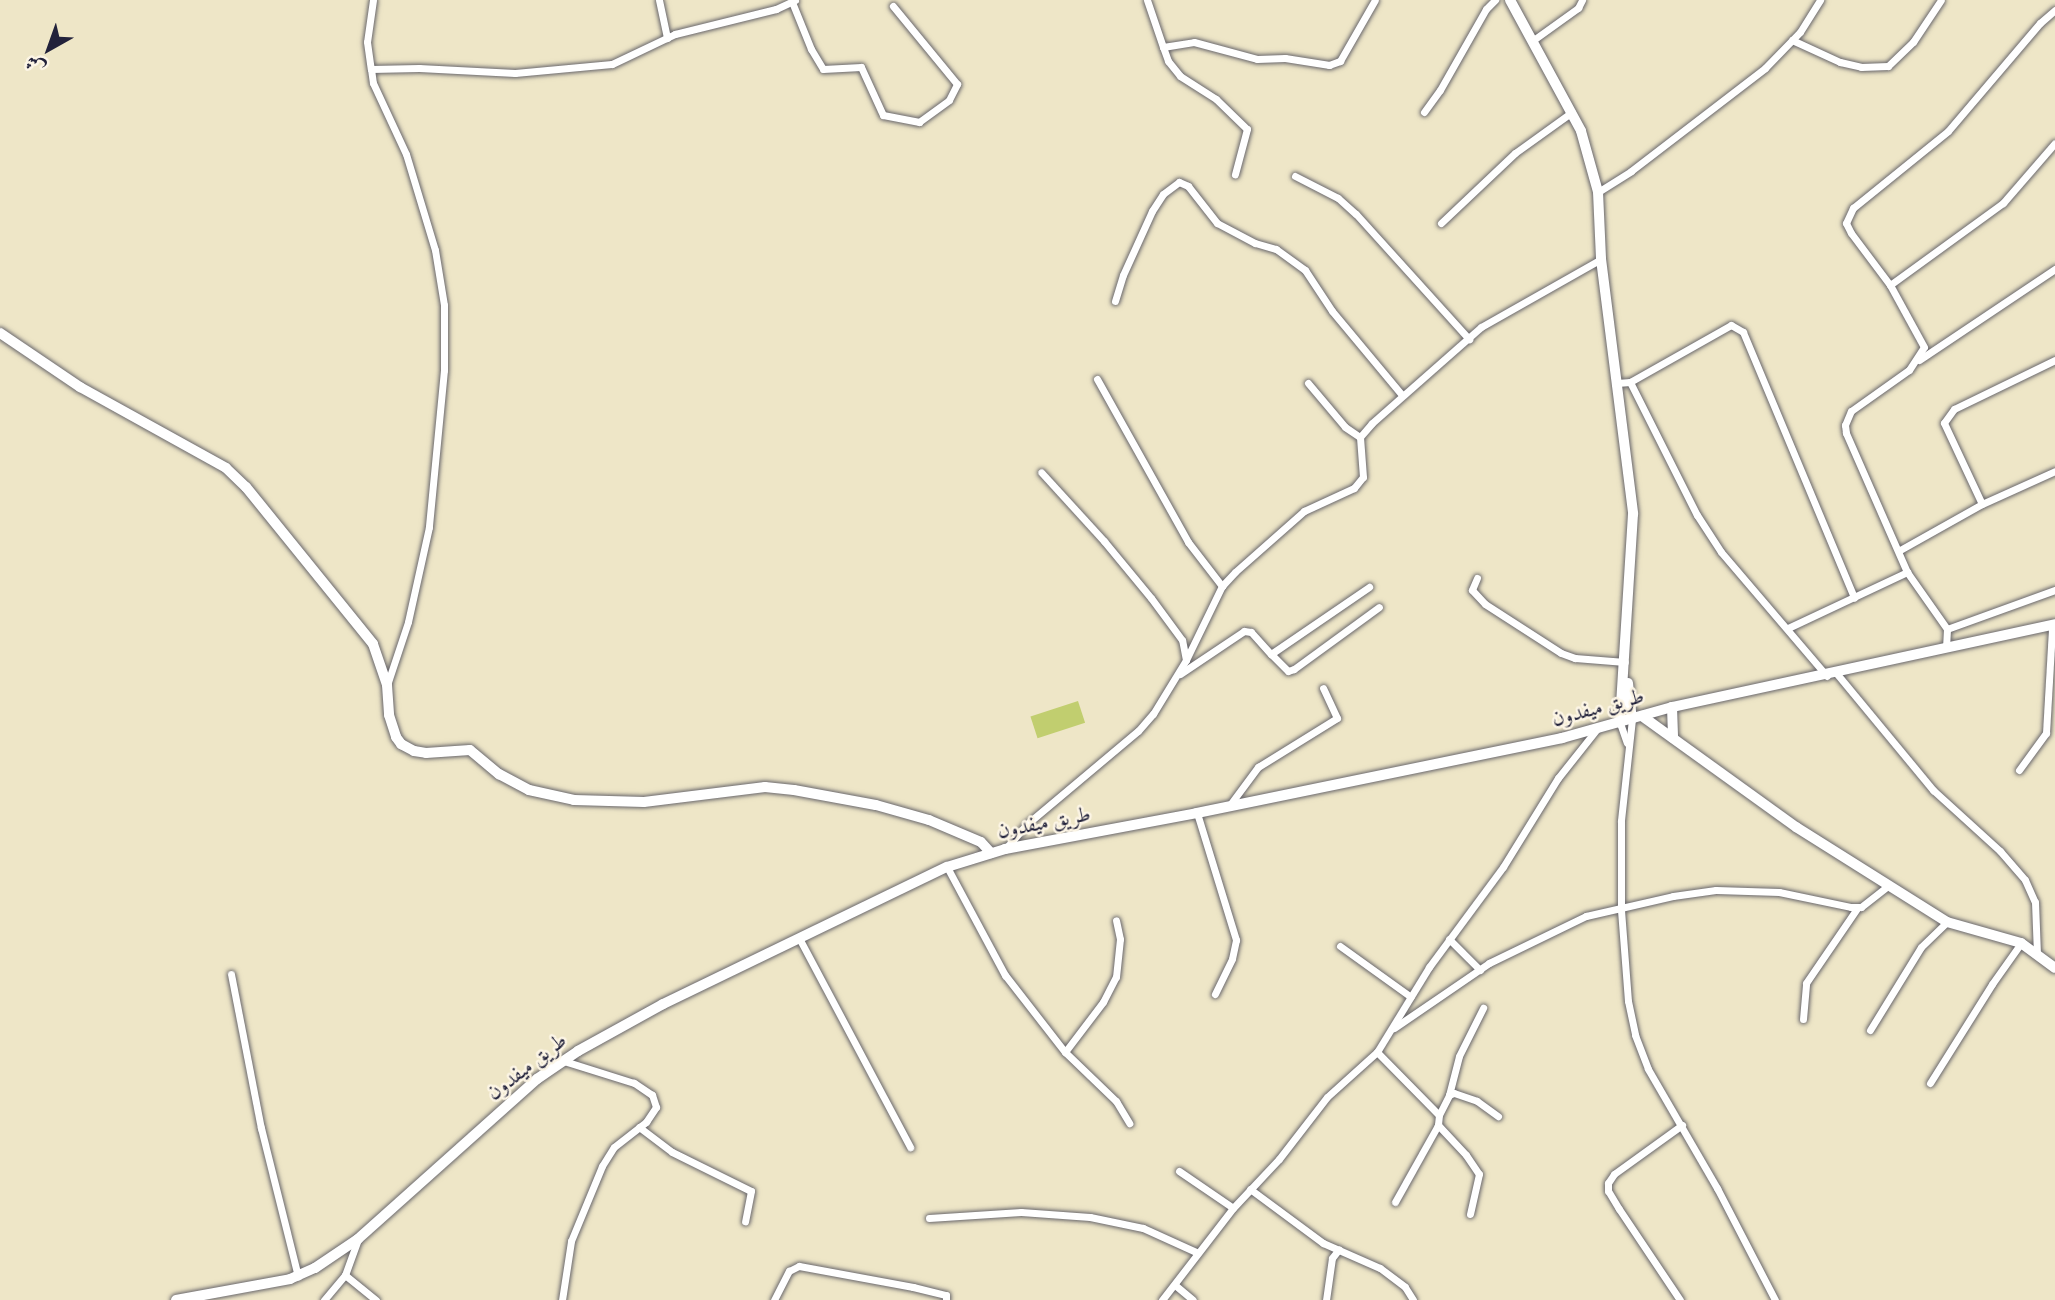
<!DOCTYPE html>
<meta charset="utf-8">
<style>
body{margin:0}
#map{position:relative;width:2055px;height:1300px;overflow:hidden;background:#eee6c7;font-family:"IM FELL Double Pica",Amiri,serif}
div>[style]{position:absolute}
[style*='--x']{left:calc(var(--x)*1px);top:calc(var(--y)*1px);width:calc(var(--w)*1px);rotate:calc(var(--a)*1deg)}
.green>*{inset:0;background:#c1ce6f;transform-origin:0 0}
.roads{filter:drop-shadow(0 0 2px #69676c) drop-shadow(0 0 2px #69676c)}
.street>*{height:7px;margin:-3.5px;padding:0 3.5px;transform-origin:3.5px;border-radius:3.5px;background:#fff}
.secondary>*{height:10px;margin:-5px;padding:0 5px;transform-origin:5px;border-radius:5px;background:#fff}
.primary>*{height:10px;margin:-5px;padding:0 5px;transform-origin:5px;border-radius:5px;background:#fff}
span{translate:-50% -50%;white-space:nowrap;text-align:center;line-height:1.15;-webkit-text-stroke:5px #fcf5e5;paint-order:stroke}
.street-label{font-size:21px;color:#22223b}
.north{position:absolute;left:14px;top:14px;width:70px;height:70px;-webkit-text-stroke:5px #fcf5e5;paint-order:stroke;rotate:220deg;font-size:19px;font-weight:700;line-height:28px;text-align:center;color:#22223b}
.north::after{content:'';display:block;margin:auto;width:24px;height:32px;background:#22223b;clip-path:polygon(50% 0,100% 100%,50% 72%,0 100%)}
</style>
<div id="map">
<div class="green">
<i style="left:1078px;top:701px;width:23px;height:50px;rotate:72deg"></i>
</div>
<div class="roads">
<div class="street">
<i style="--x:373;--y:0;--w:42;--a:98.1"></i>
<i style="--x:367;--y:42;--w:27;--a:82"></i>
<i style="--x:371;--y:69;--w:48;--a:-1.2"></i>
<i style="--x:419;--y:68;--w:96;--a:3"></i>
<i style="--x:515;--y:73;--w:97;--a:-5.3"></i>
<i style="--x:612;--y:64;--w:70;--a:-25.5"></i>
<i style="--x:675;--y:34;--w:104;--a:-13.9"></i>
<i style="--x:776;--y:9;--w:21;--a:-25"></i>
<i style="--x:659;--y:0;--w:39;--a:78"></i>
<i style="--x:1147;--y:0;--w:50;--a:71.2"></i>
<i style="--x:1163;--y:47;--w:31;--a:-9"></i>
<i style="--x:1194;--y:42;--w:65;--a:15.1"></i>
<i style="--x:1257;--y:59;--w:28;--a:-2"></i>
<i style="--x:1285;--y:58;--w:45;--a:9"></i>
<i style="--x:1329;--y:65;--w:12;--a:-20"></i>
<i style="--x:1340;--y:61;--w:70;--a:-60.2"></i>
<i style="--x:792;--y:2;--w:51;--a:68"></i>
<i style="--x:811;--y:49;--w:23;--a:59"></i>
<i style="--x:823;--y:69;--w:38;--a:-3"></i>
<i style="--x:861;--y:67;--w:53;--a:65.4"></i>
<i style="--x:883;--y:115;--w:37;--a:11"></i>
<i style="--x:919;--y:122;--w:37;--a:-36"></i>
<i style="--x:949;--y:100;--w:18;--a:-63"></i>
<i style="--x:957;--y:84;--w:101;--a:-129.4"></i>
<i style="--x:1792;--y:40;--w:53;--a:24.6"></i>
<i style="--x:1840;--y:62;--w:22;--a:13"></i>
<i style="--x:1861;--y:67;--w:27;--a:-2"></i>
<i style="--x:1888;--y:66;--w:35;--a:-44"></i>
<i style="--x:1913;--y:42;--w:50;--a:-56.3"></i>
<i style="--x:1532;--y:41;--w:57;--a:-35.7"></i>
<i style="--x:1578;--y:8;--w:9;--a:-63"></i>
<i style="--x:1163;--y:47;--w:15;--a:70"></i>
<i style="--x:1168;--y:61;--w:19;--a:51"></i>
<i style="--x:1180;--y:76;--w:43;--a:32.6"></i>
<i style="--x:1216;--y:99;--w:43;--a:44.1"></i>
<i style="--x:1247;--y:129;--w:47;--a:104.9"></i>
<i style="--x:371;--y:69;--w:14;--a:82"></i>
<i style="--x:373;--y:83;--w:78;--a:65.1"></i>
<i style="--x:406;--y:154;--w:100;--a:73.2"></i>
<i style="--x:435;--y:250;--w:56;--a:80.7"></i>
<i style="--x:444;--y:305;--w:65;--a:90"></i>
<i style="--x:444;--y:370;--w:158;--a:95.5"></i>
<i style="--x:429;--y:527;--w:97;--a:102.5"></i>
<i style="--x:408;--y:622;--w:66;--a:108.4"></i>
<i style="--x:1424;--y:112;--w:27;--a:-54"></i>
<i style="--x:1440;--y:90;--w:93;--a:-60.4"></i>
<i style="--x:1486;--y:9;--w:13;--a:-45"></i>
<i style="--x:1295;--y:176;--w:48;--a:27.1"></i>
<i style="--x:1338;--y:198;--w:24;--a:42"></i>
<i style="--x:1356;--y:214;--w:169;--a:47.9"></i>
<i style="--x:1598;--y:192;--w:39;--a:-32"></i>
<i style="--x:1631;--y:171;--w:169;--a:-37.5"></i>
<i style="--x:1765;--y:68;--w:50;--a:-45.8"></i>
<i style="--x:1800;--y:32;--w:38;--a:-58"></i>
<i style="--x:1441;--y:223;--w:102;--a:-43.4"></i>
<i style="--x:1515;--y:153;--w:70;--a:-35.7"></i>
<i style="--x:1890;--y:285;--w:140;--a:-36"></i>
<i style="--x:2003;--y:203;--w:79;--a:-49.1"></i>
<i style="--x:1115;--y:301;--w:27;--a:-73"></i>
<i style="--x:1123;--y:275;--w:70;--a:-65.6"></i>
<i style="--x:1152;--y:211;--w:20;--a:-57"></i>
<i style="--x:1163;--y:194;--w:20;--a:-37"></i>
<i style="--x:1179;--y:182;--w:10;--a:24"></i>
<i style="--x:1188;--y:186;--w:47;--a:51.9"></i>
<i style="--x:1217;--y:223;--w:43;--a:27.8"></i>
<i style="--x:1255;--y:243;--w:22;--a:16"></i>
<i style="--x:1276;--y:249;--w:36;--a:36"></i>
<i style="--x:1305;--y:270;--w:49;--a:56.6"></i>
<i style="--x:1332;--y:311;--w:109;--a:50.2"></i>
<i style="--x:1919;--y:360;--w:164;--a:-33.8"></i>
<i style="--x:2055;--y:360;--w:112;--a:154.1"></i>
<i style="--x:1954;--y:409;--w:17;--a:126"></i>
<i style="--x:1944;--y:423;--w:89;--a:64.9"></i>
<i style="--x:1982;--y:504;--w:80;--a:-24.3"></i>
<i style="--x:1097;--y:379;--w:187;--a:60.8"></i>
<i style="--x:1188;--y:542;--w:56;--a:52.3"></i>
<i style="--x:1630;--y:382;--w:149;--a:63.3"></i>
<i style="--x:1697;--y:515;--w:44;--a:57"></i>
<i style="--x:1721;--y:552;--w:163;--a:49.5"></i>
<i style="--x:1308;--y:383;--w:57;--a:49.9"></i>
<i style="--x:1345;--y:427;--w:18;--a:34"></i>
<i style="--x:1617;--y:383;--w:13;--a:-4"></i>
<i style="--x:1630;--y:382;--w:116;--a:-29.4"></i>
<i style="--x:1731;--y:325;--w:14;--a:30"></i>
<i style="--x:1743;--y:332;--w:288;--a:67.3"></i>
<i style="--x:1900;--y:550;--w:94;--a:-29.3"></i>
<i style="--x:1907;--y:572;--w:70;--a:54.9"></i>
<i style="--x:1947;--y:629;--w:18;--a:93"></i>
<i style="--x:1477;--y:578;--w:13;--a:113"></i>
<i style="--x:1472;--y:590;--w:19;--a:47"></i>
<i style="--x:1485;--y:604;--w:90;--a:32.8"></i>
<i style="--x:1561;--y:653;--w:15;--a:20"></i>
<i style="--x:1575;--y:658;--w:50;--a:4.6"></i>
<i style="--x:1788;--y:628;--w:132;--a:-25.2"></i>
<i style="--x:1907;--y:572;--w:152;--a:-113.7"></i>
<i style="--x:1846;--y:433;--w:8;--a:-97"></i>
<i style="--x:1845;--y:425;--w:15;--a:-67"></i>
<i style="--x:1851;--y:411;--w:71;--a:-35.3"></i>
<i style="--x:1909;--y:370;--w:27;--a:-57"></i>
<i style="--x:1924;--y:347;--w:71;--a:-118.7"></i>
<i style="--x:1890;--y:285;--w:65;--a:-126.9"></i>
<i style="--x:1851;--y:233;--w:11;--a:-117"></i>
<i style="--x:1846;--y:223;--w:17;--a:-65"></i>
<i style="--x:1853;--y:208;--w:122;--a:-39"></i>
<i style="--x:1948;--y:131;--w:142;--a:-49.6"></i>
<i style="--x:2040;--y:23;--w:20;--a:-41"></i>
<i style="--x:1947;--y:629;--w:115;--a:-19.9"></i>
<i style="--x:1271;--y:654;--w:24;--a:45"></i>
<i style="--x:1288;--y:671;--w:6;--a:-18"></i>
<i style="--x:1294;--y:669;--w:105;--a:-36.1"></i>
<i style="--x:1186;--y:660;--w:82;--a:-64.1"></i>
<i style="--x:1222;--y:586;--w:19;--a:-47"></i>
<i style="--x:1235;--y:572;--w:92;--a:-41.5"></i>
<i style="--x:1304;--y:511;--w:55;--a:-24.7"></i>
<i style="--x:1354;--y:488;--w:14;--a:-51"></i>
<i style="--x:1363;--y:477;--w:40;--a:-94.3"></i>
<i style="--x:1360;--y:437;--w:18;--a:-49"></i>
<i style="--x:1372;--y:423;--w:145;--a:-41.4"></i>
<i style="--x:1481;--y:327;--w:138;--a:-29.5"></i>
<i style="--x:1180;--y:674;--w:77;--a:-33.9"></i>
<i style="--x:1244;--y:631;--w:7;--a:8"></i>
<i style="--x:1251;--y:632;--w:30;--a:48"></i>
<i style="--x:1271;--y:654;--w:119;--a:-34.4"></i>
<i style="--x:1837;--y:674;--w:151;--a:50.4"></i>
<i style="--x:1933;--y:790;--w:91;--a:42.3"></i>
<i style="--x:2000;--y:851;--w:38;--a:49"></i>
<i style="--x:2025;--y:880;--w:24;--a:66"></i>
<i style="--x:2035;--y:902;--w:52;--a:87.8"></i>
<i style="--x:1632;--y:719;--w:103;--a:96.2"></i>
<i style="--x:1621;--y:821;--w:89;--a:90"></i>
<i style="--x:1621;--y:910;--w:91;--a:85.6"></i>
<i style="--x:1628;--y:1001;--w:35;--a:78"></i>
<i style="--x:1635;--y:1035;--w:36;--a:69"></i>
<i style="--x:1648;--y:1069;--w:138;--a:59.9"></i>
<i style="--x:1717;--y:1188;--w:126;--a:62.6"></i>
<i style="--x:1620;--y:723;--w:21;--a:71"></i>
<i style="--x:2019;--y:770;--w:46;--a:-53.9"></i>
<i style="--x:2046;--y:733;--w:103;--a:-86.7"></i>
<i style="--x:1229;--y:806;--w:49;--a:-53.4"></i>
<i style="--x:1258;--y:767;--w:93;--a:-31.8"></i>
<i style="--x:1337;--y:718;--w:33;--a:-115"></i>
<i style="--x:1197;--y:813;--w:133;--a:72.9"></i>
<i style="--x:1236;--y:940;--w:19;--a:102"></i>
<i style="--x:1232;--y:959;--w:39;--a:116"></i>
<i style="--x:1006;--y:848;--w:32;--a:-49"></i>
<i style="--x:1027;--y:824;--w:145;--a:-40"></i>
<i style="--x:1138;--y:731;--w:23;--a:-49"></i>
<i style="--x:1153;--y:714;--w:63;--a:-58.6"></i>
<i style="--x:1186;--y:660;--w:20;--a:-101"></i>
<i style="--x:1182;--y:640;--w:52;--a:-126.4"></i>
<i style="--x:1151;--y:598;--w:74;--a:-129.5"></i>
<i style="--x:1104;--y:541;--w:93;--a:-132.4"></i>
<i style="--x:947;--y:867;--w:123;--a:61.8"></i>
<i style="--x:1005;--y:975;--w:98;--a:52.1"></i>
<i style="--x:1065;--y:1052;--w:71;--a:43.9"></i>
<i style="--x:1116;--y:1101;--w:26;--a:59"></i>
<i style="--x:799;--y:938;--w:237;--a:62"></i>
<i style="--x:1449;--y:939;--w:44;--a:45"></i>
<i style="--x:1340;--y:946;--w:87;--a:35.7"></i>
<i style="--x:231;--y:974;--w:157;--a:79"></i>
<i style="--x:261;--y:1128;--w:153;--a:76"></i>
<i style="--x:1803;--y:1019;--w:36;--a:-85"></i>
<i style="--x:1806;--y:983;--w:92;--a:-55.6"></i>
<i style="--x:1394;--y:1028;--w:115;--a:-34.4"></i>
<i style="--x:1489;--y:963;--w:108;--a:-25.9"></i>
<i style="--x:1586;--y:916;--w:89;--a:-12.9"></i>
<i style="--x:1673;--y:896;--w:43;--a:-7.9"></i>
<i style="--x:1716;--y:890;--w:63;--a:1.8"></i>
<i style="--x:1779;--y:892;--w:74;--a:11.8"></i>
<i style="--x:1851;--y:907;--w:10;--a:0"></i>
<i style="--x:1861;--y:907;--w:36;--a:-38"></i>
<i style="--x:1870;--y:1030;--w:97;--a:-58.4"></i>
<i style="--x:1921;--y:947;--w:36;--a:-44"></i>
<i style="--x:1065;--y:1052;--w:63;--a:-52.8"></i>
<i style="--x:1103;--y:1002;--w:28;--a:-63"></i>
<i style="--x:1116;--y:977;--w:38;--a:-84"></i>
<i style="--x:1120;--y:939;--w:19;--a:-102"></i>
<i style="--x:1377;--y:1052;--w:88;--a:45.5"></i>
<i style="--x:1439;--y:1115;--w:10;--a:96"></i>
<i style="--x:1438;--y:1125;--w:41;--a:47"></i>
<i style="--x:1466;--y:1155;--w:23;--a:56"></i>
<i style="--x:1479;--y:1174;--w:41;--a:102.7"></i>
<i style="--x:1930;--y:1083;--w:117;--a:-57.9"></i>
<i style="--x:1992;--y:984;--w:50;--a:-54.7"></i>
<i style="--x:1449;--y:1095;--w:40;--a:-75.6"></i>
<i style="--x:1459;--y:1056;--w:54;--a:-63.4"></i>
<i style="--x:1439;--y:1115;--w:22;--a:-63"></i>
<i style="--x:1449;--y:1095;--w:5;--a:-22"></i>
<i style="--x:1454;--y:1093;--w:24;--a:19"></i>
<i style="--x:1477;--y:1101;--w:26;--a:36"></i>
<i style="--x:639;--y:1127;--w:41;--a:37.1"></i>
<i style="--x:672;--y:1152;--w:88;--a:26.3"></i>
<i style="--x:751;--y:1191;--w:31;--a:101"></i>
<i style="--x:1179;--y:1171;--w:65;--a:34.4"></i>
<i style="--x:1250;--y:1189;--w:91;--a:36.5"></i>
<i style="--x:1323;--y:1243;--w:62;--a:23.7"></i>
<i style="--x:1380;--y:1268;--w:31;--a:37"></i>
<i style="--x:1405;--y:1287;--w:15;--a:58"></i>
<i style="--x:1395;--y:1202;--w:88;--a:-60.8"></i>
<i style="--x:929;--y:1218;--w:92;--a:-3.7"></i>
<i style="--x:1021;--y:1212;--w:69;--a:4.1"></i>
<i style="--x:1090;--y:1217;--w:54;--a:11.7"></i>
<i style="--x:1143;--y:1228;--w:60;--a:24.4"></i>
<i style="--x:345;--y:1275;--w:40;--a:39"></i>
<i style="--x:1175;--y:1285;--w:23;--a:40"></i>
<i style="--x:324;--y:1300;--w:33;--a:-50"></i>
<i style="--x:345;--y:1275;--w:38;--a:-70"></i>
<i style="--x:562;--y:1300;--w:60;--a:-81.3"></i>
<i style="--x:571;--y:1241;--w:81;--a:-67.5"></i>
<i style="--x:602;--y:1166;--w:22;--a:-58"></i>
<i style="--x:614;--y:1147;--w:41;--a:-38"></i>
<i style="--x:646;--y:1122;--w:18;--a:-56"></i>
<i style="--x:656;--y:1107;--w:13;--a:-108"></i>
<i style="--x:652;--y:1095;--w:22;--a:-146"></i>
<i style="--x:634;--y:1083;--w:73;--a:-162.6"></i>
<i style="--x:774;--y:1300;--w:33;--a:-63"></i>
<i style="--x:789;--y:1271;--w:11;--a:-27"></i>
<i style="--x:799;--y:1266;--w:116;--a:10.4"></i>
<i style="--x:913;--y:1287;--w:34;--a:14"></i>
<i style="--x:946;--y:1295;--w:5;--a:90"></i>
<i style="--x:1162;--y:1300;--w:116;--a:-52.3"></i>
<i style="--x:1233;--y:1208;--w:67;--a:-46.8"></i>
<i style="--x:1279;--y:1159;--w:78;--a:-52.3"></i>
<i style="--x:1327;--y:1097;--w:67;--a:-42"></i>
<i style="--x:1377;--y:1052;--w:100;--a:-58.5"></i>
<i style="--x:1429;--y:967;--w:124;--a:-53.5"></i>
<i style="--x:1503;--y:867;--w:105;--a:-58.3"></i>
<i style="--x:1558;--y:778;--w:63;--a:-51.5"></i>
<i style="--x:1326;--y:1300;--w:42;--a:-81.9"></i>
<i style="--x:1332;--y:1258;--w:11;--a:-52"></i>
<i style="--x:1680;--y:1300;--w:110;--a:-123.8"></i>
<i style="--x:1619;--y:1209;--w:21;--a:-121"></i>
<i style="--x:1608;--y:1191;--w:8;--a:-90"></i>
<i style="--x:1608;--y:1183;--w:11;--a:-56"></i>
<i style="--x:1614;--y:1174;--w:84;--a:-35.8"></i>
</div>
<div class="secondary">
<i style="--x:1510;--y:0;--w:149;--a:61.5"></i>
<i style="--x:1581;--y:131;--w:63;--a:74.4"></i>
<i style="--x:1598;--y:192;--w:67;--a:87.4"></i>
<i style="--x:1601;--y:259;--w:257;--a:82.8"></i>
<i style="--x:1633;--y:514;--w:209;--a:93.6"></i>
<i style="--x:0;--y:333;--w:97;--a:34"></i>
<i style="--x:80;--y:387;--w:167;--a:29"></i>
<i style="--x:226;--y:468;--w:28;--a:44"></i>
<i style="--x:246;--y:487;--w:202;--a:51"></i>
<i style="--x:373;--y:644;--w:43;--a:71.1"></i>
<i style="--x:387;--y:685;--w:30;--a:86"></i>
<i style="--x:389;--y:715;--w:23;--a:72"></i>
<i style="--x:396;--y:737;--w:9;--a:54"></i>
<i style="--x:401;--y:744;--w:15;--a:28"></i>
<i style="--x:414;--y:751;--w:12;--a:9"></i>
<i style="--x:426;--y:753;--w:44;--a:-3.9"></i>
<i style="--x:470;--y:750;--w:38;--a:40"></i>
<i style="--x:499;--y:774;--w:34;--a:28"></i>
<i style="--x:529;--y:790;--w:46;--a:12.5"></i>
<i style="--x:574;--y:800;--w:70;--a:1.6"></i>
<i style="--x:644;--y:802;--w:122;--a:-7.1"></i>
<i style="--x:765;--y:787;--w:29;--a:6"></i>
<i style="--x:794;--y:790;--w:83;--a:10.4"></i>
<i style="--x:876;--y:805;--w:55;--a:15.8"></i>
<i style="--x:929;--y:820;--w:56;--a:22.9"></i>
<i style="--x:981;--y:842;--w:15;--a:48"></i>
<i style="--x:1628;--y:683;--w:36;--a:84"></i>
<i style="--x:1672;--y:707;--w:31;--a:88"></i>
<i style="--x:1642;--y:716;--w:190;--a:35.8"></i>
<i style="--x:1796;--y:827;--w:178;--a:32.2"></i>
<i style="--x:1947;--y:922;--w:77;--a:15.8"></i>
<i style="--x:2021;--y:943;--w:42;--a:36.3"></i>
</div>
<div class="primary">
<i style="--x:176;--y:1300;--w:116;--a:-10.4"></i>
<i style="--x:290;--y:1279;--w:27;--a:-24"></i>
<i style="--x:315;--y:1268;--w:52;--a:-34"></i>
<i style="--x:358;--y:1239;--w:240;--a:-41.8"></i>
<i style="--x:537;--y:1079;--w:50;--a:-34.3"></i>
<i style="--x:578;--y:1051;--w:97;--a:-28.9"></i>
<i style="--x:663;--y:1004;--w:315;--a:-25.8"></i>
<i style="--x:947;--y:867;--w:61;--a:-17.2"></i>
<i style="--x:1005;--y:849;--w:195;--a:-10.6"></i>
<i style="--x:1197;--y:813;--w:373;--a:-11.6"></i>
<i style="--x:1562;--y:738;--w:114;--a:-15.7"></i>
<i style="--x:1672;--y:707;--w:392;--a:-12.2"></i>
</div>
</div>
<div class="street-label">
<span style="left:1598px;top:708px;rotate:-15deg">طريق ميفدون</span>
<span style="left:1044px;top:823px;rotate:-11deg">طريق ميفدون</span>
<span style="left:527px;top:1067px;rotate:-38deg">طريق ميفدون</span>
</div>
<div class="north">ش</div>
</div>
